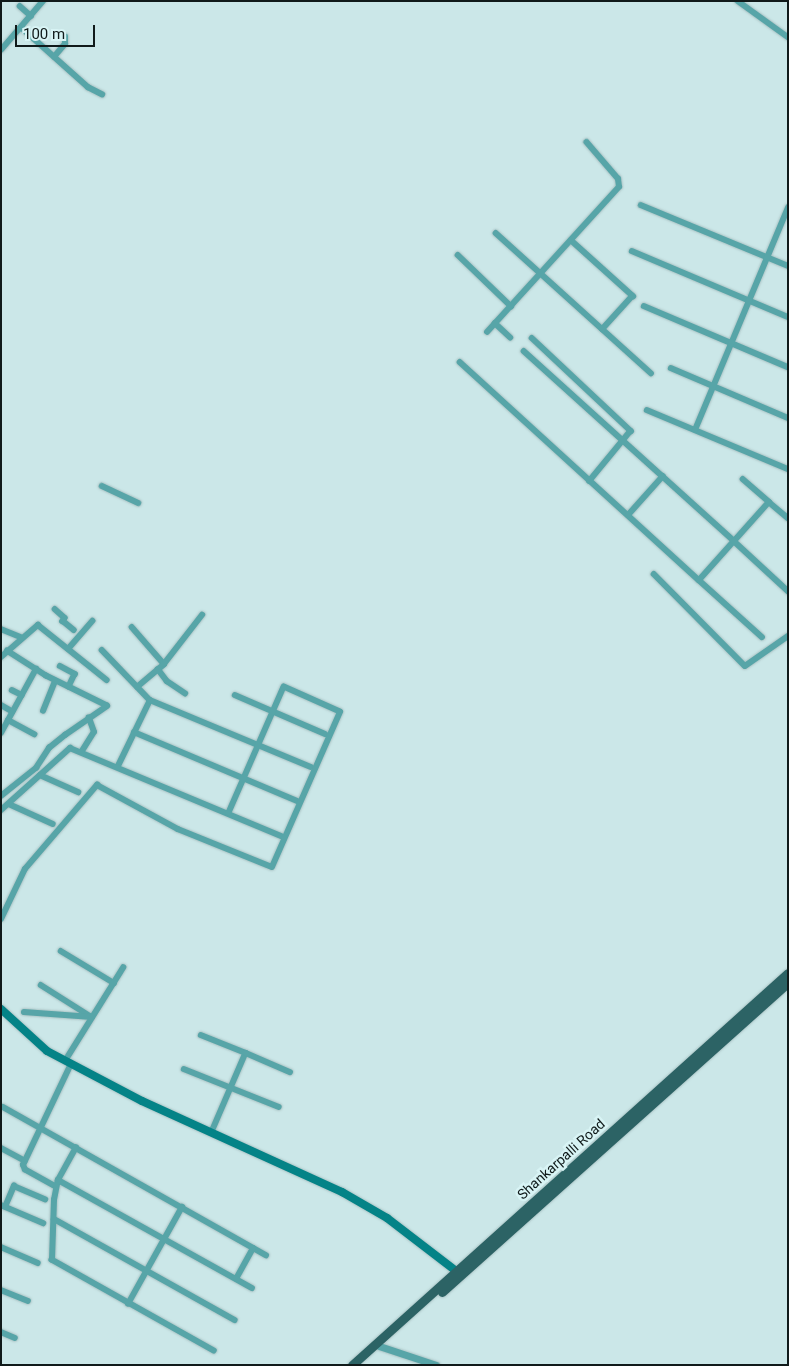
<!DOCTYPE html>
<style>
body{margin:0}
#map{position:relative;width:789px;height:1366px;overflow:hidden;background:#cbe7e8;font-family:Roboto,sans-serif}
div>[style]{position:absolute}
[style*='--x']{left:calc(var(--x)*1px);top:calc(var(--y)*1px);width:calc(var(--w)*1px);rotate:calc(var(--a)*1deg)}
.roads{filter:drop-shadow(0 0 1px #a9c2c3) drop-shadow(0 0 1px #a9c2c3)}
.minor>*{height:5.5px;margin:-2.75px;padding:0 2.75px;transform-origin:2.75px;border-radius:2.75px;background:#57a5a8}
.tertiary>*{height:7px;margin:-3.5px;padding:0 3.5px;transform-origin:3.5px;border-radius:3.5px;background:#57a5a8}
.secondary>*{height:8px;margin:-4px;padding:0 4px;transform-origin:4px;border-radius:4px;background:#048387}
.primary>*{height:9px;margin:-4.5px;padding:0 4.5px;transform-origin:4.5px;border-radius:4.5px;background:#2c6365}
span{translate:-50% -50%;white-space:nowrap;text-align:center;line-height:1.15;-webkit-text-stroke:5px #d8f4f5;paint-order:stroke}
.street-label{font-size:14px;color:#101a1a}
.frame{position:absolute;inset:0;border:2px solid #101a1a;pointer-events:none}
.scale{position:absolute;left:15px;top:25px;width:80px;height:22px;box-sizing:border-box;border:2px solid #101a1a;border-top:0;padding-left:6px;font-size:15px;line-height:18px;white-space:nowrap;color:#101a1a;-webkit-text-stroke:4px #d8f4f5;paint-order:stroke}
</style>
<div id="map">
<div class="roads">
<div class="minor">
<i style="--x:738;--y:1;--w:62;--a:35.8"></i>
<i style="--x:20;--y:6;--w:15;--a:42"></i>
<i style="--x:21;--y:27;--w:90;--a:41.8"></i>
<i style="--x:88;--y:87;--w:16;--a:27"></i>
<i style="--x:1;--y:50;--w:65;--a:-49.4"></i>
<i style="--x:54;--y:57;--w:17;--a:-50"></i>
<i style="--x:65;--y:44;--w:7;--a:-90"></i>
<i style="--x:641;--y:205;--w:159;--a:22.5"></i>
<i style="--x:496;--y:233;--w:209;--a:42.1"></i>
<i style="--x:571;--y:240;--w:84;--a:42.1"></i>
<i style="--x:633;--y:296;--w:45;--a:132.3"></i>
<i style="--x:632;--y:251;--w:169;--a:22.9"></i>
<i style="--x:458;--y:255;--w:74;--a:43.9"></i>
<i style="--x:644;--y:306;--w:156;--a:23"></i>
<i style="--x:495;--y:323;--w:21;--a:43"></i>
<i style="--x:487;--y:332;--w:196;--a:-47.7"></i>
<i style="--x:619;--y:187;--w:8;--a:-97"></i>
<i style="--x:618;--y:179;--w:48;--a:-130.7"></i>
<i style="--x:532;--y:338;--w:136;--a:43.2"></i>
<i style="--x:631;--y:431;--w:65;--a:129.4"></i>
<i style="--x:524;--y:351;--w:283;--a:42.1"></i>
<i style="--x:734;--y:541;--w:52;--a:-48.1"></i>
<i style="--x:769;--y:502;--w:25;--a:40"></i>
<i style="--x:460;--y:362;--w:323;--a:42.4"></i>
<i style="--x:699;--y:580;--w:52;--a:-48.1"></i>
<i style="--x:734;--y:541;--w:74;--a:42.8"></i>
<i style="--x:671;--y:368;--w:127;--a:23.1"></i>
<i style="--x:647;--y:410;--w:153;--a:22.7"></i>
<i style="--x:695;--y:430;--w:241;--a:-67.3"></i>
<i style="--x:743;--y:479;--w:35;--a:41"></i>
<i style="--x:102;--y:486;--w:40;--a:25"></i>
<i style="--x:628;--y:515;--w:52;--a:-48.1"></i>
<i style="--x:654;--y:574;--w:129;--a:45.3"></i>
<i style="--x:745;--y:666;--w:52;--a:-34.9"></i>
<i style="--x:699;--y:580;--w:85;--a:42.1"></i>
<i style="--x:55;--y:609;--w:13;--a:42"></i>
<i style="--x:65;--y:618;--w:4;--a:124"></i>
<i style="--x:63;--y:621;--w:14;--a:39"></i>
<i style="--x:132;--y:627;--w:49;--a:49.1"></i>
<i style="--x:1;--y:629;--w:22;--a:22"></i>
<i style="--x:68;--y:649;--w:37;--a:-49"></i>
<i style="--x:102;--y:650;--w:69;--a:46.2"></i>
<i style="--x:1;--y:657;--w:49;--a:-40.9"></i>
<i style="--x:38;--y:625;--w:88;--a:38.6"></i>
<i style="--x:60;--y:666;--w:17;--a:28"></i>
<i style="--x:75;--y:674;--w:14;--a:115"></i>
<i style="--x:158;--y:669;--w:15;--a:53"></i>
<i style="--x:167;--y:681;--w:22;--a:34"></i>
<i style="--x:137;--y:687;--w:35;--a:-40"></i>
<i style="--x:164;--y:664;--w:62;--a:-52.2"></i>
<i style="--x:12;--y:690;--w:11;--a:27"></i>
<i style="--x:235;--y:695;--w:98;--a:23.4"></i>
<i style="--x:1;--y:705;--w:13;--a:29"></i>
<i style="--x:43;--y:711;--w:32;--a:-68"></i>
<i style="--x:8;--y:720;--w:30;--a:28"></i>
<i style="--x:134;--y:732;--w:177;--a:22.9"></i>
<i style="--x:1;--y:733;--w:73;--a:-61.3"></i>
<i style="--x:82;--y:751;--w:22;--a:-58"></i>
<i style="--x:94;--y:732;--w:15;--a:-110"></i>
<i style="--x:118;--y:766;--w:73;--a:-64.1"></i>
<i style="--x:150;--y:700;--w:174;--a:22.6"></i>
<i style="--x:40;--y:775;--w:42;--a:24.1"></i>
<i style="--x:1;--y:796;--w:45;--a:-38.7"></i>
<i style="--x:36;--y:768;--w:24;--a:-57"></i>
<i style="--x:49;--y:748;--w:21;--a:-39"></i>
<i style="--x:65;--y:735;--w:51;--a:-34.6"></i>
<i style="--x:107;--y:706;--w:68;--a:-153.8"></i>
<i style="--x:46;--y:676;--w:46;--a:-147.3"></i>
<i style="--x:9;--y:804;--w:48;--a:24.4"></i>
<i style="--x:1;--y:810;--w:93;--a:-41.9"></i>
<i style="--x:70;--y:748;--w:229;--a:22.6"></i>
<i style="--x:1;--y:919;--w:55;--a:-64.4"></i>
<i style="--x:25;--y:869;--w:111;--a:-49.4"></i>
<i style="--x:97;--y:785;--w:92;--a:28.5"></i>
<i style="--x:178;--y:829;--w:101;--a:22"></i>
<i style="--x:272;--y:867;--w:169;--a:-66.3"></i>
<i style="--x:340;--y:712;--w:61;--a:-155.9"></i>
<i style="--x:284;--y:687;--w:137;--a:113.6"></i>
<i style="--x:61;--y:951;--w:62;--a:31.1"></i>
<i style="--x:41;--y:985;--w:58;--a:32.3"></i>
<i style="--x:24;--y:1012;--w:68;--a:4.2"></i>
<i style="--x:201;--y:1035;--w:48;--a:21.8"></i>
<i style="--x:246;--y:1053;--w:86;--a:113.3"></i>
<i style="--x:246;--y:1053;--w:48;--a:23.4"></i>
<i style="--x:65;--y:1061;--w:110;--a:-58.1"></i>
<i style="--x:184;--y:1069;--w:102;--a:21.8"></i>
<i style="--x:3;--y:1107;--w:302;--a:29.4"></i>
<i style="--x:1;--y:1148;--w:27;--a:28"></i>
<i style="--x:58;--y:1180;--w:37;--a:-61"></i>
<i style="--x:56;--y:1187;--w:35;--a:-151"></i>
<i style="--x:25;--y:1170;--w:5;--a:-112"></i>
<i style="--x:23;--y:1165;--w:112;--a:-64.6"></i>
<i style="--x:1;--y:1205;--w:46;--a:23.2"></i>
<i style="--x:5;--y:1207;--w:23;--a:-67"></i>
<i style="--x:14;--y:1186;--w:34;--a:23"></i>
<i style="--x:54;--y:1219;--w:207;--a:29.2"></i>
<i style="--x:1;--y:1247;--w:40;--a:23.4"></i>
<i style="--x:236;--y:1279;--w:35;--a:-61"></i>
<i style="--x:1;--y:1290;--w:29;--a:22"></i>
<i style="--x:128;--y:1304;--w:111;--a:-60.9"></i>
<i style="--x:1;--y:1332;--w:15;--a:23"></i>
<i style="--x:214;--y:1351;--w:186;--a:-150.7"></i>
<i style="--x:52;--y:1260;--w:60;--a:-88.1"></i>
<i style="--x:54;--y:1200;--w:20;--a:-79"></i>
<i style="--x:58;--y:1180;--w:222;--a:29.1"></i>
</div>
<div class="tertiary">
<i style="--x:379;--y:1346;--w:60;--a:18.4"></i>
</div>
<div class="secondary">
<i style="--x:1;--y:1009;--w:62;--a:42.4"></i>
<i style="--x:47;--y:1051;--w:107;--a:27.8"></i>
<i style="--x:142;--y:1101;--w:220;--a:24.5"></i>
<i style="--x:342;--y:1192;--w:52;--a:30"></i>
<i style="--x:387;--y:1218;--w:92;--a:37.5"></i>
</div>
<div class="primary">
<i style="--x:442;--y:1292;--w:464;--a:-41.8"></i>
<i style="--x:352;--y:1365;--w:586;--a:-41.96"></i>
</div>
</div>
<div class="street-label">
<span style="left:561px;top:1159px;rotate:-42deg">Shankarpalli Road</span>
</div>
<div class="frame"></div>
<div class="scale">100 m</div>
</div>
